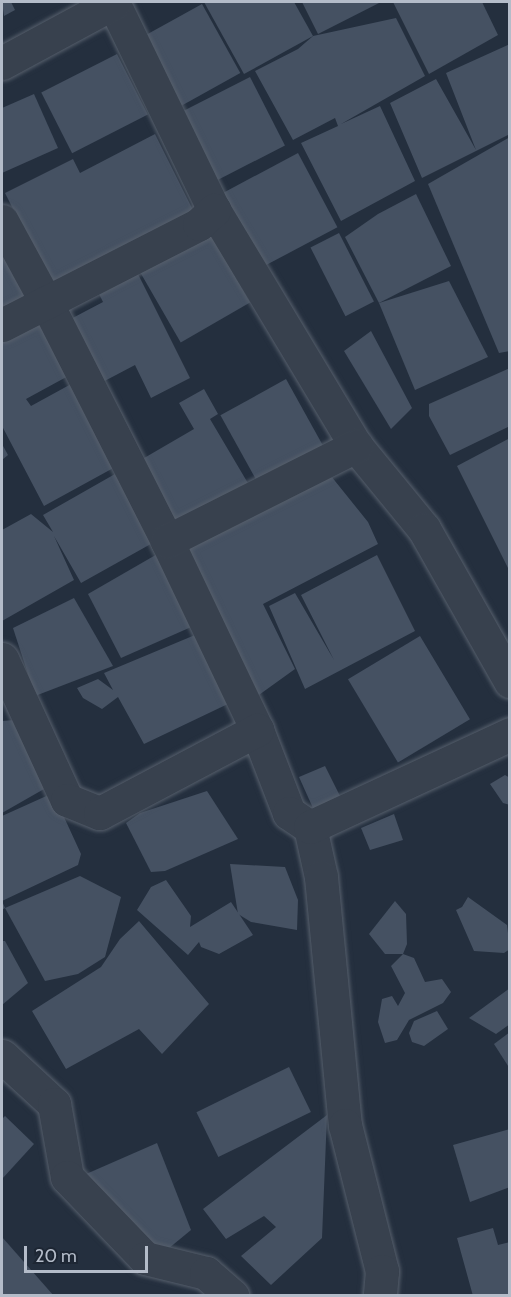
<!DOCTYPE html>
<style>
body{margin:0}
#map{position:relative;width:511px;height:1297px;overflow:hidden;background:#242f3e;font-family:Cabin,sans-serif}
div>[style]{position:absolute}
[style*='--x']{left:calc(var(--x)*1px);top:calc(var(--y)*1px);width:calc(var(--w)*1px);rotate:calc(var(--a)*1deg)}
.building>*{inset:0;background:#455162;transform-origin:0 0}
.roads{filter:drop-shadow(0 0 2px #565f6c) drop-shadow(0 0 2px #565f6c)}
.minor>*{height:33px;margin:-16.5px;padding:0 16.5px;transform-origin:16.5px;border-radius:16.5px;background:#38414e}
.tertiary>*{height:33px;margin:-16.5px;padding:0 16.5px;transform-origin:16.5px;border-radius:16.5px;background:#38414e}
span{translate:-50% -50%;white-space:nowrap;text-align:center;line-height:1.15;-webkit-text-stroke:5px #1d2633;paint-order:stroke}
.frame{position:absolute;inset:0;border:3px solid #b4bcc9;pointer-events:none}
.scale{position:absolute;left:24px;top:1246px;width:124px;height:27px;box-sizing:border-box;border:3px solid #b4bcc9;border-top:0;padding-left:8px;font-size:18px;line-height:21px;white-space:nowrap;color:#b4bcc9;-webkit-text-stroke:4px #1d2633;paint-order:stroke}
</style>
<div id="map">
<div class="building">
<i style="clip-path:polygon(2px 2px,11px 2px,15px 10px,4px 16px)"></i>
<i style="clip-path:polygon(204px 2px,294px 2px,313px 36px,244px 74px)"></i>
<i style="clip-path:polygon(302px 2px,381px 2px,318px 34px)"></i>
<i style="clip-path:polygon(393px 2px,482px 2px,498px 35px,429px 74px)"></i>
<i style="left:202px;top:4px;width:79px;height:76px;rotate:61deg"></i>
<i style="clip-path:polygon(396px 18px,425px 76px,341px 124px,380px 106px,415px 181px,341px 221px,301px 143px,338px 126px,335px 118px,293px 140px,255px 71px,298px 49px,313px 36px)"></i>
<i style="clip-path:polygon(510px 44px,510px 134px,422px 178px,390px 103px,436px 79px,476px 150px,446px 73px)"></i>
<i style="left:117px;top:54px;width:68px;height:85px;rotate:63deg"></i>
<i style="left:250px;top:77px;width:77px;height:81px;rotate:63deg"></i>
<i style="clip-path:polygon(34px 94px,58px 148px,2px 173px,2px 108px)"></i>
<i style="clip-path:polygon(155px 134px,196px 216px,53px 289px,5px 193px,73px 159px,80px 173px)"></i>
<i style="clip-path:polygon(510px 137px,510px 351px,499px 353px,428px 184px)"></i>
<i style="left:298px;top:153px;width:84px;height:85px;rotate:62deg"></i>
<i style="clip-path:polygon(416px 194px,451px 266px,379px 303px,345px 237px,378px 214px)"></i>
<i style="left:207px;top:228px;width:86px;height:80px;rotate:60deg"></i>
<i style="left:339px;top:233px;width:77px;height:32px;rotate:63deg"></i>
<i style="clip-path:polygon(2px 237px,35px 304px,2px 320px)"></i>
<i style="clip-path:polygon(133px 264px,190px 378px,151px 398px,135px 365px,97px 385px,65px 322px,103px 302px,94px 284px)"></i>
<i style="clip-path:polygon(449px 281px,488px 357px,415px 390px,379px 303px)"></i>
<i style="clip-path:polygon(38px 315px,70px 375px,26px 399px,31px 406px,73px 383px,117px 466px,44px 506px,2px 426px,2px 335px)"></i>
<i style="clip-path:polygon(371px 331px,412px 408px,391px 429px,344px 351px)"></i>
<i style="clip-path:polygon(510px 368px,510px 426px,450px 455px,429px 416px,429px 404px)"></i>
<i style="left:286px;top:379px;width:81px;height:75px;rotate:61deg"></i>
<i style="clip-path:polygon(204px 389px,218px 414px,210px 419px,252px 490px,181px 533px,139px 461px,194px 429px,179px 403px)"></i>
<i style="clip-path:polygon(510px 438px,510px 572px,457px 466px)"></i>
<i style="clip-path:polygon(2px 444px,8px 455px,2px 460px)"></i>
<i style="clip-path:polygon(327px 471px,368px 522px,378px 544px,263px 604px,295px 669px,252px 700px,183px 546px)"></i>
<i style="clip-path:polygon(115px 474px,158px 540px,81px 583px,54px 536px,74px 580px,2px 621px,2px 530px,31px 514px,53px 532px,43px 515px)"></i>
<i style="clip-path:polygon(166px 549px,198px 624px,121px 658px,88px 594px)"></i>
<i style="clip-path:polygon(377px 555px,415px 631px,305px 689px,269px 606px,295px 593px,334px 660px,301px 595px)"></i>
<i style="clip-path:polygon(74px 598px,113px 666px,35px 696px,13px 628px)"></i>
<i style="clip-path:polygon(195px 635px,232px 702px,144px 744px,118px 697px,102px 709px,83px 698px,77px 688px,98px 679px,113px 690px,104px 673px)"></i>
<i style="left:420px;top:636px;width:97px;height:84px;rotate:59deg"></i>
<i style="clip-path:polygon(14px 720px,44px 789px,2px 813px,2px 721px)"></i>
<i style="clip-path:polygon(325px 766px,341px 798px,317px 817px,299px 777px)"></i>
<i style="clip-path:polygon(505px 775px,510px 778px,510px 805px,503px 803px,490px 784px)"></i>
<i style="clip-path:polygon(207px 791px,238px 839px,165px 871px,151px 872px,126px 823px,140px 813px)"></i>
<i style="clip-path:polygon(53px 793px,81px 854px,78px 865px,2px 901px,5px 908px,2px 910px,2px 816px)"></i>
<i style="clip-path:polygon(394px 814px,403px 840px,370px 850px,361px 828px)"></i>
<i style="clip-path:polygon(230px 864px,285px 867px,298px 900px,297px 930px,251px 922px,238px 914px)"></i>
<i style="clip-path:polygon(80px 876px,121px 897px,105px 957px,78px 974px,45px 981px,5px 908px)"></i>
<i style="clip-path:polygon(166px 880px,191px 916px,190px 927px,231px 902px,253px 935px,219px 954px,201px 947px,199px 942px,188px 955px,137px 910px,151px 887px)"></i>
<i style="clip-path:polygon(468px 897px,507px 925px,510px 949px,504px 953px,474px 951px,456px 910px,462px 907px)"></i>
<i style="clip-path:polygon(395px 901px,406px 914px,407px 944px,403px 954px,385px 954px,369px 934px)"></i>
<i style="clip-path:polygon(139px 921px,209px 1004px,162px 1054px,139px 1029px,66px 1069px,32px 1011px,101px 967px,120px 939px)"></i>
<i style="clip-path:polygon(2px 941px,5px 941px,28px 983px,2px 1005px)"></i>
<i style="clip-path:polygon(403px 954px,414px 958px,425px 982px,442px 979px,451px 992px,443px 1003px,409px 1020px,397px 1040px,385px 1043px,378px 1022px,382px 999px,392px 996px,398px 1006px,405px 993px,391px 966px)"></i>
<i style="clip-path:polygon(510px 988px,510px 1024px,496px 1034px,469px 1018px)"></i>
<i style="clip-path:polygon(437px 1011px,448px 1029px,424px 1046px,412px 1042px,409px 1033px,414px 1021px)"></i>
<i style="clip-path:polygon(510px 1032px,510px 1069px,494px 1044px)"></i>
<i style="left:289px;top:1067px;width:50px;height:103px;rotate:64deg"></i>
<i style="clip-path:polygon(327px 1115px,322px 1238px,271px 1285px,241px 1256px,276px 1227px,264px 1216px,226px 1239px,203px 1209px)"></i>
<i style="clip-path:polygon(5px 1116px,34px 1144px,2px 1179px,2px 1119px)"></i>
<i style="clip-path:polygon(510px 1129px,510px 1187px,470px 1202px,453px 1145px)"></i>
<i style="clip-path:polygon(157px 1143px,191px 1230px,157px 1258px,77px 1178px)"></i>
<i style="clip-path:polygon(493px 1228px,498px 1245px,510px 1242px,510px 1296px,473px 1296px,457px 1238px)"></i>
<i style="clip-path:polygon(2px 1237px,54px 1296px,2px 1296px)"></i>
</div>
<div class="roads">
<div class="minor">
<i style="--x:113;--y:2;--w:231;--a:64.1"></i>
<i style="--x:214;--y:210;--w:275;--a:59"></i>
<i style="--x:356;--y:446;--w:107;--a:50.7"></i>
<i style="--x:424;--y:529;--w:175;--a:60.5"></i>
<i style="--x:2;--y:221;--w:92;--a:61.5"></i>
<i style="--x:46;--y:302;--w:268;--a:63.1"></i>
<i style="--x:167;--y:541;--w:209;--a:64.5"></i>
<i style="--x:257;--y:730;--w:89;--a:68.9"></i>
<i style="--x:289;--y:813;--w:25;--a:34"></i>
<i style="--x:310;--y:827;--w:51;--a:77.6"></i>
<i style="--x:321;--y:877;--w:249;--a:84.5"></i>
<i style="--x:345;--y:1125;--w:151;--a:75.8"></i>
<i style="--x:382;--y:1271;--w:25;--a:95"></i>
<i style="--x:2;--y:325;--w:221;--a:-27.1"></i>
<i style="--x:199;--y:224;--w:21;--a:-43"></i>
<i style="--x:167;--y:541;--w:212;--a:-26.7"></i>
<i style="--x:2;--y:659;--w:155;--a:65.3"></i>
<i style="--x:67;--y:800;--w:35;--a:22"></i>
<i style="--x:100;--y:813;--w:178;--a:-27.9"></i>
<i style="--x:310;--y:827;--w:221;--a:-24.9"></i>
<i style="--x:2;--y:1056;--w:71;--a:42.7"></i>
<i style="--x:54;--y:1104;--w:74;--a:79.9"></i>
<i style="--x:67;--y:1177;--w:112;--a:46.1"></i>
<i style="--x:145;--y:1258;--w:63;--a:13.8"></i>
<i style="--x:206;--y:1273;--w:35;--a:41"></i>
</div>
<div class="tertiary">
<i style="--x:2;--y:63;--w:128;--a:-28.4"></i>
</div>
</div>
<div class="frame"></div>
<div class="scale">20 m</div>
</div>
